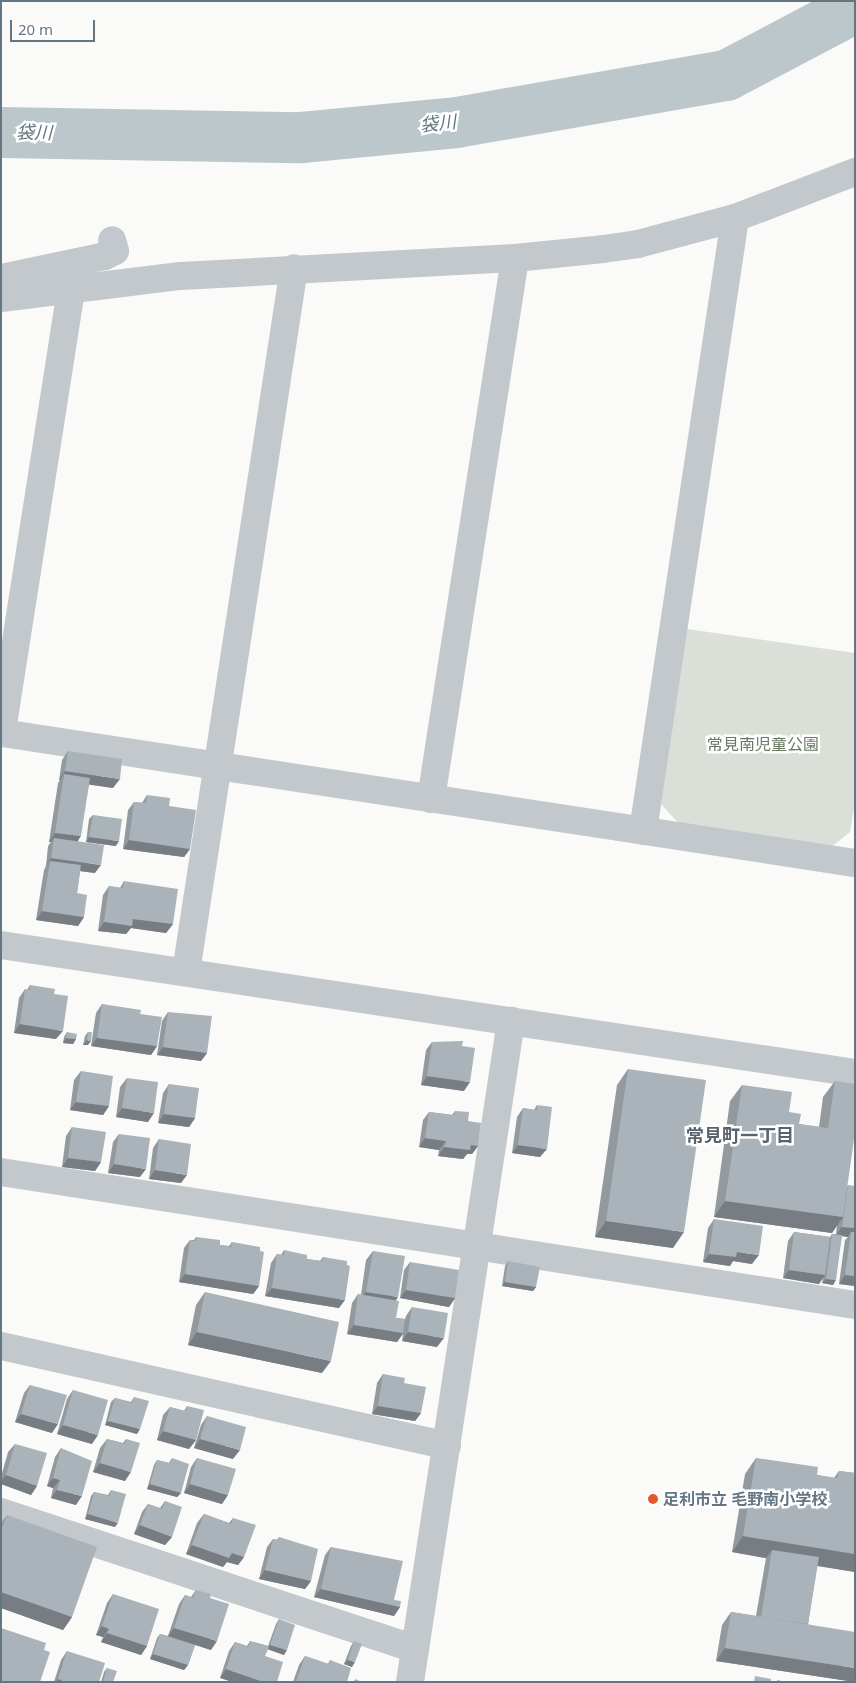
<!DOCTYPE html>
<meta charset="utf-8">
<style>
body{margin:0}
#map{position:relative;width:856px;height:1683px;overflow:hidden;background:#fafaf8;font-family:"Noto Sans","Noto Sans JP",sans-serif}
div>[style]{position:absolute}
.green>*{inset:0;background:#dadfd7}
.river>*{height:51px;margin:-25.5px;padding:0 25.5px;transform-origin:25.5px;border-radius:25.5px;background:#bbc7cb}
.minor>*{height:28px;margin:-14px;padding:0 14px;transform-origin:14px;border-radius:14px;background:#c3c8cc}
.wall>*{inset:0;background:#929a9f}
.shaded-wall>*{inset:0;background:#777d82}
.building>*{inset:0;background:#aab3b9}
.dots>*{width:14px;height:14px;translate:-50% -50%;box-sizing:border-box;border:2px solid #fff;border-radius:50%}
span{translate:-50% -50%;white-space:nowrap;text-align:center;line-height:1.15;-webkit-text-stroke:5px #fff;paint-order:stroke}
.park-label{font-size:16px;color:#687a64}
.poi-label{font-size:16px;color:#657683;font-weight:700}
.left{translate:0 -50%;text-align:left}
.water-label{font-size:18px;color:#60757c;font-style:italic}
.neighbourhood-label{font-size:18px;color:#57646e;font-weight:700}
.frame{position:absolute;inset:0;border:2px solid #657683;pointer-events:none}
.scale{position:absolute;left:10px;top:20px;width:85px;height:22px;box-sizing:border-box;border:2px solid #657683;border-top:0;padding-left:6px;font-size:15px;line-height:18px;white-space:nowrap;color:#657683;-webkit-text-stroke:4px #fff;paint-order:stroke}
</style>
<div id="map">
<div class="green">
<div style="clip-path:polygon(687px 629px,855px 653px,855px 801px,850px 832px,830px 848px,681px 826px,661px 804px)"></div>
</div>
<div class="river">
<div style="left:1px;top:132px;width:300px;rotate:1deg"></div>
<div style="left:301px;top:137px;width:156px;rotate:-5.5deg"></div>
<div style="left:456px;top:122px;width:274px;rotate:-9.9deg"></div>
<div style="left:726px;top:75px;width:146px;rotate:-27.8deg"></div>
</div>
<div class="minor">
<div style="left:1px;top:278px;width:106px;rotate:-11.9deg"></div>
<div style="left:105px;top:256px;width:11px;rotate:-27deg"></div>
<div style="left:115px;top:251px;width:11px;rotate:-105deg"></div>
<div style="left:71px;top:290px;width:448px;rotate:98.9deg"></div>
<div style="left:2px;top:733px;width:863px;rotate:8.67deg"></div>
<div style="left:1px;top:298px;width:181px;rotate:-7deg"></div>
<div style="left:181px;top:276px;width:334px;rotate:-3.1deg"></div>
<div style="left:515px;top:258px;width:88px;rotate:-5.8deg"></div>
<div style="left:603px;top:249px;width:35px;rotate:-8deg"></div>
<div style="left:638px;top:244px;width:100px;rotate:-15deg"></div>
<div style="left:735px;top:218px;width:129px;rotate:-21deg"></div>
<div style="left:431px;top:799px;width:547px;rotate:-81.17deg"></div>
<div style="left:643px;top:831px;width:620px;rotate:-81.46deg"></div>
<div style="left:1px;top:945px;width:864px;rotate:8.52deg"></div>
<div style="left:186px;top:972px;width:712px;rotate:-81.28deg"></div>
<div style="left:1px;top:1172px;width:864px;rotate:8.85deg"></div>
<div style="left:1px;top:1346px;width:457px;rotate:12.6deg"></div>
<div style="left:1px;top:1512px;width:436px;rotate:18.3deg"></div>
<div style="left:410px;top:1682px;width:669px;rotate:-81.31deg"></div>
</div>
<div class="wall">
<div style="clip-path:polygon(68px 751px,113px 788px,89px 784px,78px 841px,95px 873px,80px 871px,77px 893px,84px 917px,78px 926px,36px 920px,44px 870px,46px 866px,48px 846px,51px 842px,49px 842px,58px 783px,60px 780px,59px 780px,62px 760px)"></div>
<div style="clip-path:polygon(147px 795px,169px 806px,190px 849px,184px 857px,123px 849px,128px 810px,134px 802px,142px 803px)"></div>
<div style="clip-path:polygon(93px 815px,116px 846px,86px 842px,89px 819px)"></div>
<div style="clip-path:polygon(124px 881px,173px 924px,166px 933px,131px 928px,126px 934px,98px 931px,103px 895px,109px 886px,120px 888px)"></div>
<div style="clip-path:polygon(30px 985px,54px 994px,56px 1039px,14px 1033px,19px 998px,25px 989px,27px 990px)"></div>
<div style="clip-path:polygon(102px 1004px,140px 1014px,157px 1046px,151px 1055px,91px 1046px,96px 1013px)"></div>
<div style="clip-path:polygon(168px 1012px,207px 1053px,201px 1061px,157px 1055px,162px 1021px)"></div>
<div style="clip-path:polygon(67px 1032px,76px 1039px,73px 1044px,63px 1043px,64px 1037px)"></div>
<div style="clip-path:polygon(88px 1032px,88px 1045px,83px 1045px,85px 1036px)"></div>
<div style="clip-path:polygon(432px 1042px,462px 1046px,464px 1091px,421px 1085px,426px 1050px)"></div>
<div style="clip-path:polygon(628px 1069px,673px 1248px,595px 1237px,617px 1085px)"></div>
<div style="clip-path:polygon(81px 1071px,109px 1106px,103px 1115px,70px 1110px,74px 1080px)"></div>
<div style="clip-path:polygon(127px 1078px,148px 1122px,116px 1117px,120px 1087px)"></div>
<div style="clip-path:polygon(835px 1081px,847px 1186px,855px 1186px,855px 1286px,839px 1284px,845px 1240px,848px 1237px,842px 1236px,833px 1285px,822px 1283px,823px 1277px,819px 1284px,783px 1278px,788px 1241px,794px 1232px,830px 1237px,832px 1234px,836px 1234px,837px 1225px,832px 1233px,714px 1217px,730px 1101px,742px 1085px,789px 1112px,799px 1124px,819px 1127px,823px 1097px)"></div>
<div style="clip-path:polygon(169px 1084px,195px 1118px,189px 1127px,158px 1123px,163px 1093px)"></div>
<div style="clip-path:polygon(537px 1105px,540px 1157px,512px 1153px,517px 1117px,523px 1108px,534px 1110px)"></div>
<div style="clip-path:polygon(455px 1111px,468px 1121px,478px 1146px,472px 1154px,467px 1154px,463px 1159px,438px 1156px,439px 1150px,419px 1147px,423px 1120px,429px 1112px,452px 1115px)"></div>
<div style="clip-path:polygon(72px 1127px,101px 1162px,95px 1171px,62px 1167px,66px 1136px)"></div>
<div style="clip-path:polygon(119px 1134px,140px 1177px,108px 1173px,113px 1142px)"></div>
<div style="clip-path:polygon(159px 1139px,181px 1183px,149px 1179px,153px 1148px)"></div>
<div style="clip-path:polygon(714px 1219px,752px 1264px,733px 1261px,730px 1266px,703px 1262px,708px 1228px)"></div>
<div style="clip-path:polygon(196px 1237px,220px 1245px,229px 1246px,232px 1242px,259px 1286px,253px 1294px,179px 1282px,184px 1248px,190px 1240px,194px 1240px)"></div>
<div style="clip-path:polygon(284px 1250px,307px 1259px,320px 1261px,323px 1257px,347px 1265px,339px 1308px,265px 1296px,271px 1263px,277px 1254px,281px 1255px)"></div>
<div style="clip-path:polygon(373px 1251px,396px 1301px,396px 1318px,405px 1319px,406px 1316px,412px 1307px,437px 1347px,402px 1341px,403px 1334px,397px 1342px,347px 1334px,352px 1303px,358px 1294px,361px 1295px,366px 1260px)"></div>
<div style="clip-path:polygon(508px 1261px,536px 1287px,533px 1291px,502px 1286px,505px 1266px)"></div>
<div style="clip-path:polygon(410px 1262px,455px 1298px,449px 1307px,400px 1298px,404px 1270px)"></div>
<div style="clip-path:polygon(205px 1292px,322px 1373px,188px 1345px,196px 1305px)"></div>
<div style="clip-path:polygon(383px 1374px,404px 1383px,421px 1413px,415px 1421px,372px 1414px,377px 1383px)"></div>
<div style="clip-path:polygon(30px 1385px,52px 1433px,15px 1422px,24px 1393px)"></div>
<div style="clip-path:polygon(73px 1390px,92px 1444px,57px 1434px,67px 1399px)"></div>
<div style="clip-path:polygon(134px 1397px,137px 1434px,105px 1425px,111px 1402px,115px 1398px,131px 1402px)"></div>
<div style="clip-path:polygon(187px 1406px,196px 1440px,189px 1449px,157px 1440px,163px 1415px,170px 1407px,184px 1411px)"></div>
<div style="clip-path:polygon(207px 1416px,233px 1459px,194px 1448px,201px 1425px)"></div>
<div style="clip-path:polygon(107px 1439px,123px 1443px,126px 1439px,125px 1481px,93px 1472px,100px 1448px)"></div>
<div style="clip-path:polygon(15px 1444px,37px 1486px,31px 1495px,1px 1484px,1px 1477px,8px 1452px)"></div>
<div style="clip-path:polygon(61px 1448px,76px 1505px,51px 1498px,53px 1488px,47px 1486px,55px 1457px)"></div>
<div style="clip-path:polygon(172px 1458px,181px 1493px,177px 1497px,147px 1489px,154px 1465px,157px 1460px,169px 1463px)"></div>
<div style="clip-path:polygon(197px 1458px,222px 1504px,184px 1493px,191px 1467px)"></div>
<div style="clip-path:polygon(756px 1458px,817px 1475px,834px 1478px,839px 1471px,855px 1473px,855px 1572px,817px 1566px,808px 1624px,855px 1682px,716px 1661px,722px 1625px,731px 1612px,756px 1616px,766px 1558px,732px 1552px,745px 1474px)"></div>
<div style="clip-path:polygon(111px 1490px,115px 1527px,85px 1519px,91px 1496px,94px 1492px,108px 1495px)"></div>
<div style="clip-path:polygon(165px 1501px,172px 1537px,165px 1545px,134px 1534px,142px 1512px,148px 1504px,160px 1508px)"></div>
<div style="clip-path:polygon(204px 1514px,229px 1523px,233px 1518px,244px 1557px,238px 1565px,227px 1562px,223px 1567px,186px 1554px,197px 1523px)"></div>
<div style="clip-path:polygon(7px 1515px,72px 1617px,63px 1630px,1px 1608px,1px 1523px)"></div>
<div style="clip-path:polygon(279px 1537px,311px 1581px,305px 1589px,259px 1579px,267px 1547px,273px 1539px,277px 1540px)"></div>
<div style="clip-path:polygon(331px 1547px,394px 1600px,400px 1607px,394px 1616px,314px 1597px,325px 1555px)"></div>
<div style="clip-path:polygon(196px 1590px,210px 1598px,211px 1650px,195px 1645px,188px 1665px,184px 1670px,150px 1659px,157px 1638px,160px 1634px,168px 1636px,179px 1604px,185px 1595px,191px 1597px)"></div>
<div style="clip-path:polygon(113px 1594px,147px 1646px,141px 1655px,101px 1642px,103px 1637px,96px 1635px,107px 1603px)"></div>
<div style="clip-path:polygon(279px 1619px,284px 1655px,268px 1649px,220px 1678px,229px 1651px,235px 1642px,247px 1646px,250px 1641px,268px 1646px,276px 1624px)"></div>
<div style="clip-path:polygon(354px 1641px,352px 1667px,344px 1664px,351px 1646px)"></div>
<div style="clip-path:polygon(67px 1651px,99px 1682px,54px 1682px,61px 1660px)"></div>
<div style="clip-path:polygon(305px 1656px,328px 1664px,330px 1660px,347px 1682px,293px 1682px,299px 1665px)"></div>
<div style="clip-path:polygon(107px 1668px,113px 1682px,101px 1682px,104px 1672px)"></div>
</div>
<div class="shaded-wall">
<div style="clip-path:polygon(65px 771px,120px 779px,113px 788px,63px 781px,64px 774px,60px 780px,59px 780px)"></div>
<div style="clip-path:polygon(55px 833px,81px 836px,75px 845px,54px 838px,51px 842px,49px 842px)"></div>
<div style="clip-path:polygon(89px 837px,119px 841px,116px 846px,86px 842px)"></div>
<div style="clip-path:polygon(129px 840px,190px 849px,184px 857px,123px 849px)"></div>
<div style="clip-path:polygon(51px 858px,101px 865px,95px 873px,49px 867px,50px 861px,45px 866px)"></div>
<div style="clip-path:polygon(42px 911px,84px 917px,78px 926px,36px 920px)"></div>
<div style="clip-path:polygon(133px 919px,173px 924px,166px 933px,131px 928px,126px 934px,98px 931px,104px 922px)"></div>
<div style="clip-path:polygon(20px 1024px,63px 1031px,56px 1039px,14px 1033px)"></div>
<div style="clip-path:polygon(66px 1038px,76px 1039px,73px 1044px,63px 1043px)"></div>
<div style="clip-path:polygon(97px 1038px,157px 1046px,151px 1055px,91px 1046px)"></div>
<div style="clip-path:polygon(87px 1040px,91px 1041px,88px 1045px,83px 1045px)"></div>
<div style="clip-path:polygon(163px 1047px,207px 1053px,201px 1061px,157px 1055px)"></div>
<div style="clip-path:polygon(427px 1076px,470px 1082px,464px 1091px,421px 1085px)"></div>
<div style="clip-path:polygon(76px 1102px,109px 1106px,103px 1115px,70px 1110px)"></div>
<div style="clip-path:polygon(122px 1108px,154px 1113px,148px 1122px,116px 1117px)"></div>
<div style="clip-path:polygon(164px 1114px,195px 1118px,189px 1127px,158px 1123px)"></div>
<div style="clip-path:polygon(425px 1138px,446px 1141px,439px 1150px,419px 1147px)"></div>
<div style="clip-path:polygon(471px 1145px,478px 1146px,472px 1154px,467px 1154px,463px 1159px,438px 1156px,444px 1147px)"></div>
<div style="clip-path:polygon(518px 1145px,547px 1149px,540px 1157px,512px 1153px)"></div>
<div style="clip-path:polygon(68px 1158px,101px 1162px,95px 1171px,62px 1167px)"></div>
<div style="clip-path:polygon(114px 1164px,146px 1169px,140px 1177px,108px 1173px)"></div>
<div style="clip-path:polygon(155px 1170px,187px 1175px,181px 1183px,149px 1179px)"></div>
<div style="clip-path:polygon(725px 1201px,843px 1217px,832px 1233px,714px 1217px)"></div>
<div style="clip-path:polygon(606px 1221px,684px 1232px,673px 1248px,595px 1237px)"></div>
<div style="clip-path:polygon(842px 1227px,855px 1228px,855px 1238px,851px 1232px,848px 1237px,836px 1235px)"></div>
<div style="clip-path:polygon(737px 1252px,759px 1255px,752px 1264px,733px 1261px,730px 1266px,703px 1262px,709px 1254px)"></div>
<div style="clip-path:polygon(789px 1270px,825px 1275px,819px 1284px,783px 1278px)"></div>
<div style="clip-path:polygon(185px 1274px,259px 1286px,253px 1294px,179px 1282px)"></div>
<div style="clip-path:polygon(845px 1275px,855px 1276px,855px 1286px,839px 1284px)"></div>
<div style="clip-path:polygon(826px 1279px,836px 1280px,833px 1285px,822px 1283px)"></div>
<div style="clip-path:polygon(505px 1282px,536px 1287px,533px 1291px,502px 1286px)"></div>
<div style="clip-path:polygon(272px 1288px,345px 1300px,339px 1308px,265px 1296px)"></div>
<div style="clip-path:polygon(406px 1290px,455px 1298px,449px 1307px,400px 1298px)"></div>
<div style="clip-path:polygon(366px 1292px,398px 1297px,392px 1306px,360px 1300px)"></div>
<div style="clip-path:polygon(354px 1325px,403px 1333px,397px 1342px,347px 1334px)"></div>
<div style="clip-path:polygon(197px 1332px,331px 1361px,322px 1373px,188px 1345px)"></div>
<div style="clip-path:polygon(408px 1332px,444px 1338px,437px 1347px,402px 1341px)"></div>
<div style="clip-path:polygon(378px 1406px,421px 1413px,415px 1421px,372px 1414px)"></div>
<div style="clip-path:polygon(21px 1414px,58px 1424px,52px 1433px,15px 1422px)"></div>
<div style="clip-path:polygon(108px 1421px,140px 1429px,137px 1434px,105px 1425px)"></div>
<div style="clip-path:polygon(63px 1425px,98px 1435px,92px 1444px,57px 1434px)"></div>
<div style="clip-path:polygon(163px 1431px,196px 1440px,189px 1449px,157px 1440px)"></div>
<div style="clip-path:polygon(200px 1439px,240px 1450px,233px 1459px,194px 1448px)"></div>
<div style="clip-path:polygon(100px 1463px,131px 1472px,125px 1481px,93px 1472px)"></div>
<div style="clip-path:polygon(6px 1475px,37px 1486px,31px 1495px,1px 1484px,1px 1481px)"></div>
<div style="clip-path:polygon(53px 1478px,60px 1480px,53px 1488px,47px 1486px)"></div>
<div style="clip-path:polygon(150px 1484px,181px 1493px,177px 1497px,147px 1489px)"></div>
<div style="clip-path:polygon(190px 1484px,228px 1495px,222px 1504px,184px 1493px)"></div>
<div style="clip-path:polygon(57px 1490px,82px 1496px,76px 1505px,51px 1498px)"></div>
<div style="clip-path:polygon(88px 1514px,118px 1523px,115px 1527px,85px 1519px)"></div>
<div style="clip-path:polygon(140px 1525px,172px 1537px,165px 1545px,134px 1534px)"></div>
<div style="clip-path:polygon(743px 1536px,855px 1554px,855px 1572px,771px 1558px,772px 1550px,766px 1558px,732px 1552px)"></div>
<div style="clip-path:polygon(192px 1545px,232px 1553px,244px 1557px,238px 1565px,227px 1562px,223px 1567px,186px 1554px)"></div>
<div style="clip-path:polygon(265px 1570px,311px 1581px,305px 1589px,259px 1579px)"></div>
<div style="clip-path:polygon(321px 1589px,400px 1607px,394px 1616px,314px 1597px)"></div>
<div style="clip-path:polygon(1px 1592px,72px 1617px,63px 1630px,1px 1608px)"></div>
<div style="clip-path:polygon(102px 1626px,109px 1629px,103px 1637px,96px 1635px)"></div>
<div style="clip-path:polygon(174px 1628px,217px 1641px,211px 1650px,168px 1636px)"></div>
<div style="clip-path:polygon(107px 1633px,147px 1646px,141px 1655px,101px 1642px)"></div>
<div style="clip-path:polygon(270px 1645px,287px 1650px,284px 1655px,267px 1649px)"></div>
<div style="clip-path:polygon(725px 1648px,855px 1668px,855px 1682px,716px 1661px)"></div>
<div style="clip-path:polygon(153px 1654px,188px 1665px,184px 1670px,150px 1659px)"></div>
<div style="clip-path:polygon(348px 1660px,355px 1662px,352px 1667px,344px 1664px)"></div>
<div style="clip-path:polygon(226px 1669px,263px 1681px,232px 1682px,220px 1678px)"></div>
<div style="clip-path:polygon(58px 1679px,63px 1681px,63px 1682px,56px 1682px)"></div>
</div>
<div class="building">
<div style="clip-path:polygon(68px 751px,122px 759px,120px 779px,65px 771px)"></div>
<div style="clip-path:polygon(64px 774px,90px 778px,81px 836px,55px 833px)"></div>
<div style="clip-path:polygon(147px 795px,170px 798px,169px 806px,196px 810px,190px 849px,129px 840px,134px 802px,146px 803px)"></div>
<div style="clip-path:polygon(93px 815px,122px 819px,119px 841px,89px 837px)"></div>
<div style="clip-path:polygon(54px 838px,104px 845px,101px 865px,51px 858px)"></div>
<div style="clip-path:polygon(50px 861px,81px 865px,77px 893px,87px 895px,84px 917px,42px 911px)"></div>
<div style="clip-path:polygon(124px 881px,178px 889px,173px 924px,133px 919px,132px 926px,104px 922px,109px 886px,123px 888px)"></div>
<div style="clip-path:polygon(30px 985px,55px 989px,54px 994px,68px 996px,63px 1031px,20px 1024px,25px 989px,30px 990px)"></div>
<div style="clip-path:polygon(102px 1004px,141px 1010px,140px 1014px,162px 1017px,157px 1046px,97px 1038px)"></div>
<div style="clip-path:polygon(168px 1012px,212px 1016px,207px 1053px,163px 1047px)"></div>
<div style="clip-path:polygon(67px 1032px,77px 1034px,76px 1039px,66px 1038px)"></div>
<div style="clip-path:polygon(88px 1032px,92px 1032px,91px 1041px,87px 1040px)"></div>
<div style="clip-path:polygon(463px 1041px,462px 1046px,475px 1048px,470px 1082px,427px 1076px,432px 1042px)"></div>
<div style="clip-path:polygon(628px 1069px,706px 1080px,684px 1232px,606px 1221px)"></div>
<div style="clip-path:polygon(81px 1071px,113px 1076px,109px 1106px,76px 1102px)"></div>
<div style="clip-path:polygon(127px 1078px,158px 1082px,154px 1113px,122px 1108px)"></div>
<div style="clip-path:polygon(835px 1081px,855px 1084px,855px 1132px,843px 1217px,725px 1201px,742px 1085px,792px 1092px,789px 1112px,801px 1114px,799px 1124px,828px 1128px)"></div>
<div style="clip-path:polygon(169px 1084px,199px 1088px,195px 1118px,164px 1114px)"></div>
<div style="clip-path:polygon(537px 1105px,552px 1107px,547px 1149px,518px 1145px,523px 1108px,537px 1110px)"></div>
<div style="clip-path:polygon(455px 1111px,469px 1112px,468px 1121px,481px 1123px,478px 1146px,471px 1145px,470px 1150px,444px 1147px,446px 1141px,425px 1138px,429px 1112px,454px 1115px)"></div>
<div style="clip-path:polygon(72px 1127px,106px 1132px,101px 1162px,68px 1158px)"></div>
<div style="clip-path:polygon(119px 1134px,150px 1138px,146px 1169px,114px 1164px)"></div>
<div style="clip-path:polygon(159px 1139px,191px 1144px,187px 1175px,155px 1170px)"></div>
<div style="clip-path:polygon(848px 1185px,855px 1186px,855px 1228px,842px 1227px)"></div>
<div style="clip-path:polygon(714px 1219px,763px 1226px,759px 1255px,737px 1252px,736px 1257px,709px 1254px)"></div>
<div style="clip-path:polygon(794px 1232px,830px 1237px,825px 1275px,789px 1270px)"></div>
<div style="clip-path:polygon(851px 1232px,855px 1232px,855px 1276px,845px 1275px)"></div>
<div style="clip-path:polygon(832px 1234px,842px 1235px,836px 1280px,826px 1279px)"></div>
<div style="clip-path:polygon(196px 1237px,220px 1240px,220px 1245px,231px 1247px,232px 1242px,260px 1247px,260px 1251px,264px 1252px,259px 1286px,185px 1274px,190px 1240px,196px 1241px)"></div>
<div style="clip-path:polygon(284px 1250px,307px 1255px,307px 1259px,322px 1261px,323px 1257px,347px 1261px,347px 1265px,350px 1266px,345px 1300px,272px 1288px,277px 1254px,284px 1255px)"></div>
<div style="clip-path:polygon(373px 1251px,405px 1256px,398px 1297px,366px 1292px)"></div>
<div style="clip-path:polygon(508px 1261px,540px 1267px,536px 1287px,505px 1282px)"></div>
<div style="clip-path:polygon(410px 1262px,459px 1270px,455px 1298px,406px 1290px)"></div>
<div style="clip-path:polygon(205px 1292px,339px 1322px,331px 1361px,197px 1332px)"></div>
<div style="clip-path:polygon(358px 1294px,399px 1301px,396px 1318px,405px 1319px,403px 1333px,354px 1325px)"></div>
<div style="clip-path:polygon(412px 1307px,448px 1313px,444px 1338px,408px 1332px)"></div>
<div style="clip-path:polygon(383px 1374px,405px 1378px,404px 1383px,426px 1387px,421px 1413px,378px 1406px)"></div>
<div style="clip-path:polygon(30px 1385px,67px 1395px,58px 1424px,21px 1414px)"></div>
<div style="clip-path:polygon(73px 1390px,108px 1400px,98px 1435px,63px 1425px)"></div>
<div style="clip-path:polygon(134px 1397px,149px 1401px,140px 1429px,108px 1421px,115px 1398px,132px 1403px)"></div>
<div style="clip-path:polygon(187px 1406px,204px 1410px,196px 1440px,163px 1431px,170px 1407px,186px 1411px)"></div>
<div style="clip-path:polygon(207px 1416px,246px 1427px,240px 1450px,200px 1439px)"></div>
<div style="clip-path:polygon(107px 1439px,125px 1444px,126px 1439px,140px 1443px,131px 1472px,100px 1463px)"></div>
<div style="clip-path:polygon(15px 1444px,47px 1453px,37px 1486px,6px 1475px)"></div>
<div style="clip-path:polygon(61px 1448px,92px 1461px,82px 1496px,57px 1490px,60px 1480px,53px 1478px)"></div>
<div style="clip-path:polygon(172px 1458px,189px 1464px,181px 1493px,150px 1484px,157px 1460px,170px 1463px)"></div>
<div style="clip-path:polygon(197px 1458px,236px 1469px,228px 1495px,190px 1484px)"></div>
<div style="clip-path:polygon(756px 1458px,818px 1467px,817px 1475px,837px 1478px,839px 1471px,855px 1473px,855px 1554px,743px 1536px)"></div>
<div style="clip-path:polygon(111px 1490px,126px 1494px,118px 1523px,88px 1514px,94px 1492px,109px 1496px)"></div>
<div style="clip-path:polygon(165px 1501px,182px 1507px,172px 1537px,140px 1525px,148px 1504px,162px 1509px)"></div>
<div style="clip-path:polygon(204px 1514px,231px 1524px,233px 1518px,256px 1525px,244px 1557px,232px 1553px,229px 1558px,192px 1545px)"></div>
<div style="clip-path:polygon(7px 1515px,97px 1547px,72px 1617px,1px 1592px,1px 1530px)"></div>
<div style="clip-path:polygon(279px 1537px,318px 1549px,311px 1581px,265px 1570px,273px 1539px,279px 1540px)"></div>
<div style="clip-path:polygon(331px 1547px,403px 1561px,394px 1600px,401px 1601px,400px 1607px,321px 1589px)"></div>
<div style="clip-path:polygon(772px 1550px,819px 1557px,808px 1624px,761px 1617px)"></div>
<div style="clip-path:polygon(196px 1590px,211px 1594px,210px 1598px,229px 1604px,217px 1641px,174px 1628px,185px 1595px,193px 1598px)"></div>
<div style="clip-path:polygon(113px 1594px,159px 1609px,147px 1646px,107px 1633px,109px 1629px,102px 1626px)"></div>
<div style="clip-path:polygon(731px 1612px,855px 1632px,855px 1668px,725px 1648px)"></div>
<div style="clip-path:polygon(279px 1619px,295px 1625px,287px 1650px,270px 1645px)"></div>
<div style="clip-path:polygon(1px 1628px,46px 1643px,44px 1650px,50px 1652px,40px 1682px,1px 1682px)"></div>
<div style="clip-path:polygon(160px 1634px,195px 1645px,188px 1665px,153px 1654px)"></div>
<div style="clip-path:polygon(250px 1641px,269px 1647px,265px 1656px,283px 1662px,277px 1682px,263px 1682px,226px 1669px,235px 1642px,248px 1647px)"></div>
<div style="clip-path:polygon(354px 1641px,362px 1644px,355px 1662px,348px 1660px)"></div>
<div style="clip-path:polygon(67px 1651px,105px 1663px,99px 1682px,63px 1682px,63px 1681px,58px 1679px)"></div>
<div style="clip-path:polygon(305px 1656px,329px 1664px,330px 1660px,351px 1668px,347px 1682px,296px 1682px)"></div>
<div style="clip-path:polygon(107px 1668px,117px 1671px,113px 1682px,103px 1682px)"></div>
<div style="clip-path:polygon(755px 1676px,771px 1679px,771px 1682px,754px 1682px)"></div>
<div style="clip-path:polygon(355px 1679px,362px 1682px,354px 1682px)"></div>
<div style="clip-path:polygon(777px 1680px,787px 1682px,777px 1682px)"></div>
</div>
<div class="dots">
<div style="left:653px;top:1499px;background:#e4572e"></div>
</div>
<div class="park-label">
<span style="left:763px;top:744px">常見南児童公園</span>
</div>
<div class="poi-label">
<span class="left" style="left:663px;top:1499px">足利市立 毛野南小学校</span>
</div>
<div class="water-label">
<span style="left:438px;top:123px;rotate:-6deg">袋川</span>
<span style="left:34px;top:132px;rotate:1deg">袋川</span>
</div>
<div class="neighbourhood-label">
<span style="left:740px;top:1135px">常見町一丁目</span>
</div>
<div class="frame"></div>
<div class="scale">20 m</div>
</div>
